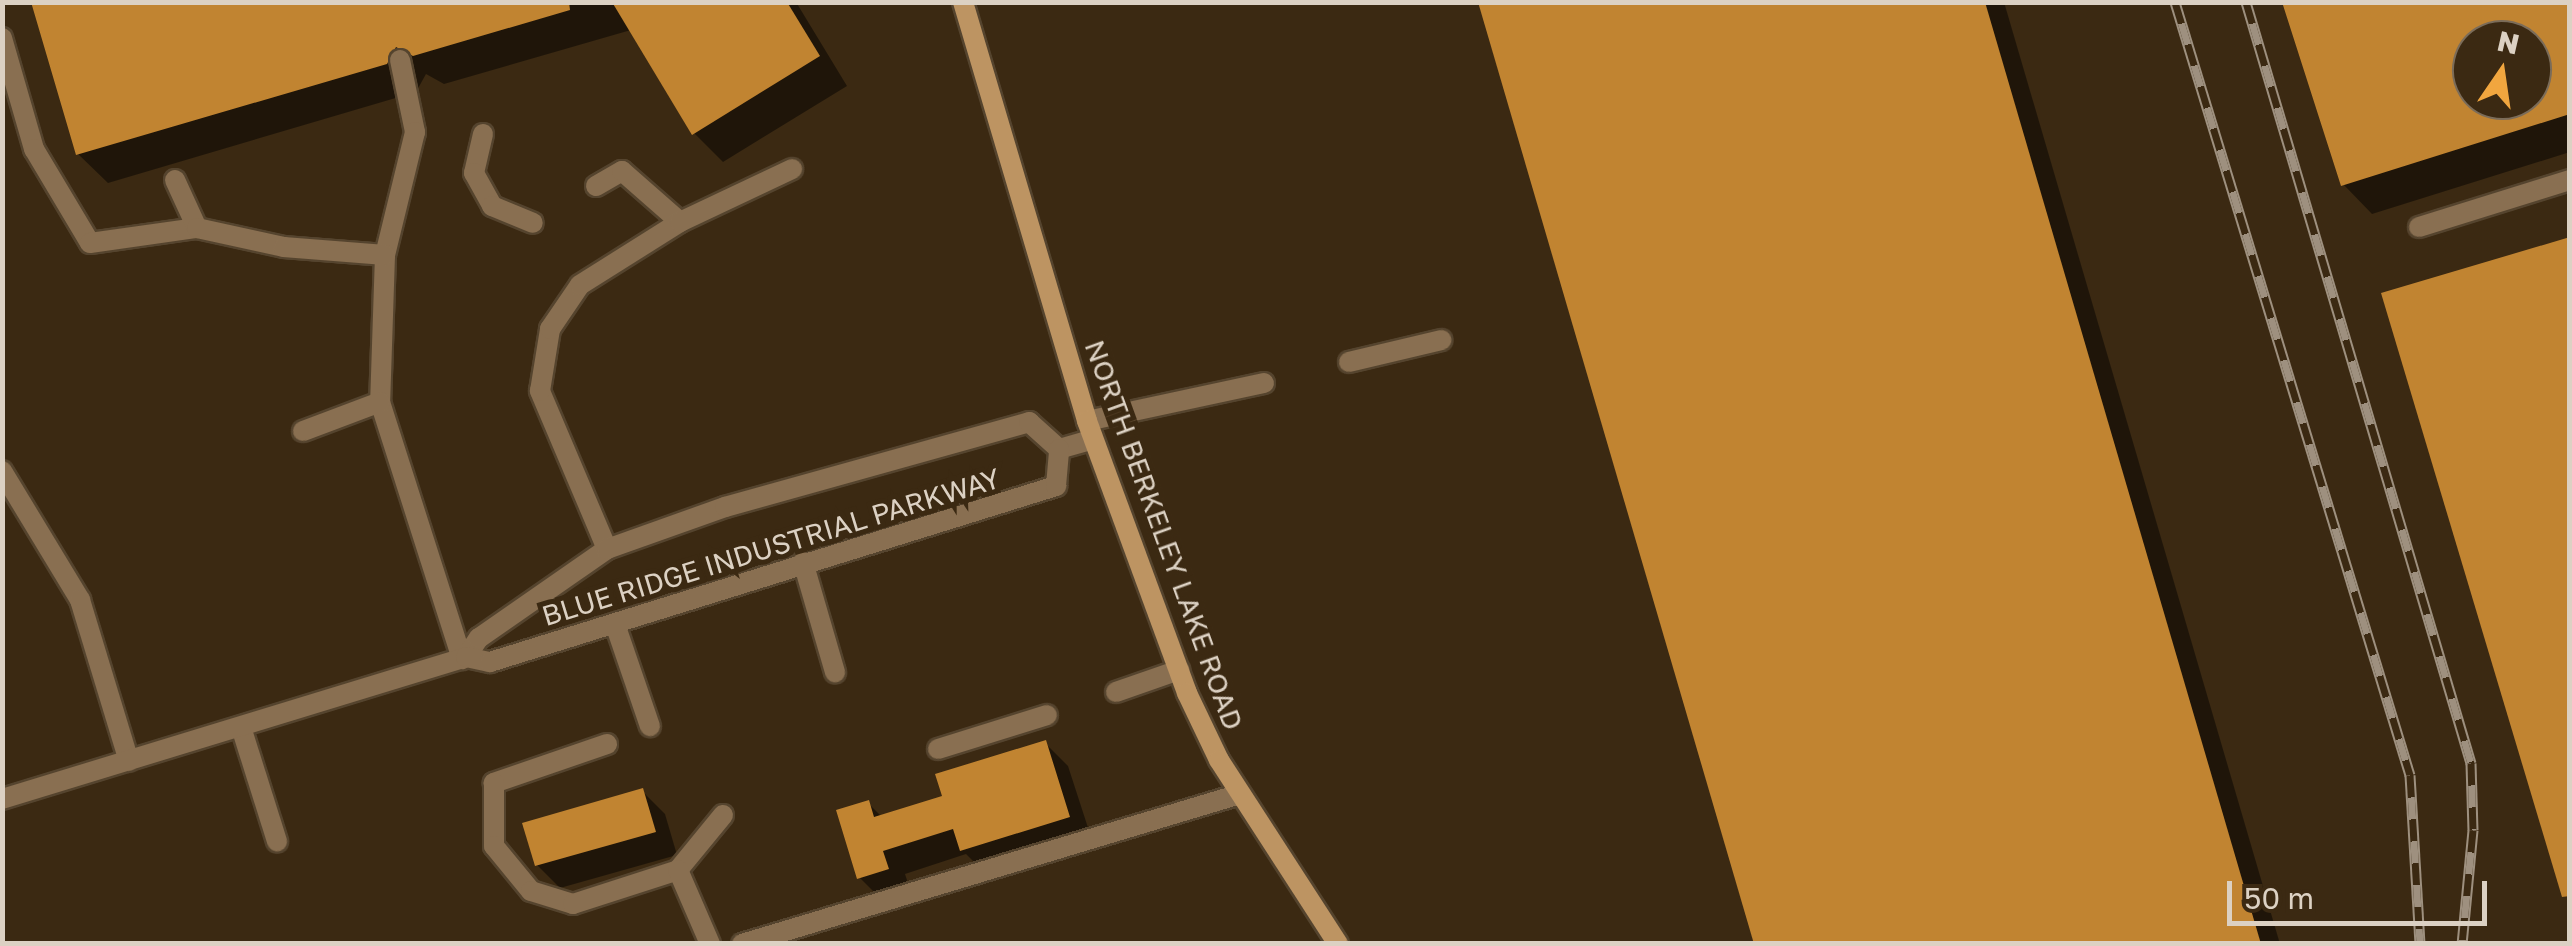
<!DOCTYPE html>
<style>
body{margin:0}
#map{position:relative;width:2572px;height:946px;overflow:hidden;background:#3b2912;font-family:"Golos Text",sans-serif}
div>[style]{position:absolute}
.shadow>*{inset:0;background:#0007}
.building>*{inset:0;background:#c18431}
.roads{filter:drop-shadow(2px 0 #55442e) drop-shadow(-2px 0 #55442e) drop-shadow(0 2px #55442e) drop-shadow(0 -2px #55442e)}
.lane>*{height:20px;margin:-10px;padding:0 10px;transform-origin:10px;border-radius:10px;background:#896f51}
.street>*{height:20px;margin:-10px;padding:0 10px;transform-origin:10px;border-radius:10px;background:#896f51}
.secondary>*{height:20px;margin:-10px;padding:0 10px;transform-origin:10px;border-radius:10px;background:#bd9462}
.rail>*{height:11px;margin-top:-5.5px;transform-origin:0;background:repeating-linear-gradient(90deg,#3b2912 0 22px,#9e907f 0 44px);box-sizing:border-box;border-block:2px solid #9e907f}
span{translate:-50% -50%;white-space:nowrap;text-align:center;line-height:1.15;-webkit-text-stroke:10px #3b2912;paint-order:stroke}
.street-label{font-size:28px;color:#dcd1c3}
.frame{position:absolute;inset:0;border:5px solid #dcd1c3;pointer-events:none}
.north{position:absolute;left:2452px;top:20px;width:100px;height:100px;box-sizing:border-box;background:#3b2912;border:2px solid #7b6c59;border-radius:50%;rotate:13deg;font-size:28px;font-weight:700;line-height:40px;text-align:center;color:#dcd1c3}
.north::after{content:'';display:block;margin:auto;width:35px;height:45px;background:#f1a63f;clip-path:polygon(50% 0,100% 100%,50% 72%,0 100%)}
.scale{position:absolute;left:2227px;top:881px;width:260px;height:45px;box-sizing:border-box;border:5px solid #dcd1c3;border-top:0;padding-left:12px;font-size:30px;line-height:35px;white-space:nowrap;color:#dcd1c3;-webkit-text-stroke:8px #3b2912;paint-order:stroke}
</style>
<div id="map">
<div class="shadow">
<div style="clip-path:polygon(34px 2px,796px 2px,847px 86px,723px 162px,694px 133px,631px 30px,444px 84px,426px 74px,416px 92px,108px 183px,78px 154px)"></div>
<div style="clip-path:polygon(1480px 2px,2004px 2px,2280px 944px,1756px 944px)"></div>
<div style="clip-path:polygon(evenodd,2285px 2px,2570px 2px,2570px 152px,2372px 214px,2343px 184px,2285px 2px,2472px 40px,2532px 40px,2532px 100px,2472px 100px,2472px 40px)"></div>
<div style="clip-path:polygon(1045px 743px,1068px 766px,1092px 840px,985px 873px,966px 854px,905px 874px,911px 892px,883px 901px,860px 878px,868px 803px,882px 817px,945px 797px)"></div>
<div style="clip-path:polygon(642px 791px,665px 814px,677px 855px,560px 888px,537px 865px)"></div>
</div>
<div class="building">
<div style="clip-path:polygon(31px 2px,569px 2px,570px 10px,413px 56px,396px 47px,387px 64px,76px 155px)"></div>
<div style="clip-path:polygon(612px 2px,787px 2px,820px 56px,692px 135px)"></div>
<div style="clip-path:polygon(1478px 2px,1985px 2px,2261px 944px,1754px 944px)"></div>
<div style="clip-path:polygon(evenodd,2282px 2px,2570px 2px,2570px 114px,2341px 186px,2282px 2px,2472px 40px,2532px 40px,2532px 100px,2472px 100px,2472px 40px)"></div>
<div style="clip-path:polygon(2570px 237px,2570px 896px,2562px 897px,2381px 293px)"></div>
<div style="clip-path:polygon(1046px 740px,1070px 817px,960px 851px,953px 829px,883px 851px,889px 869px,857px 879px,836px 810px,869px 800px,874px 817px,942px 796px,935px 774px)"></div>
<div style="clip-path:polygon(643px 788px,656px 832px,535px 866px,522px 823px)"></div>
</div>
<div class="roads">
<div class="lane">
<div style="left:2px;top:38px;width:116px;rotate:73.9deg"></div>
<div style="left:34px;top:149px;width:109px;rotate:59.2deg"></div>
<div style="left:90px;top:243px;width:108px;rotate:-8deg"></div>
<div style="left:400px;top:60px;width:74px;rotate:78.2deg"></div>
<div style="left:415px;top:132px;width:127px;rotate:103.7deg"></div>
<div style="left:385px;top:255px;width:147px;rotate:91.9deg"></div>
<div style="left:380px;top:402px;width:270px;rotate:72.3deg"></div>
<div style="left:483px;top:134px;width:40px;rotate:103deg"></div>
<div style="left:474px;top:173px;width:38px;rotate:61deg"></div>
<div style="left:492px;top:206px;width:44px;rotate:22.5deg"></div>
<div style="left:175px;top:180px;width:53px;rotate:65.4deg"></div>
<div style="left:197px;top:228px;width:89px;rotate:12.3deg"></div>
<div style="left:284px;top:247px;width:101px;rotate:4.5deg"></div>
<div style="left:596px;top:186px;width:30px;rotate:-30deg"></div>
<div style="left:622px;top:171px;width:77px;rotate:41.3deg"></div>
<div style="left:2419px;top:227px;width:158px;rotate:-17.3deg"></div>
<div style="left:1349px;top:362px;width:95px;rotate:-13.4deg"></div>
<div style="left:303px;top:431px;width:82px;rotate:-20.6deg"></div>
<div style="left:2px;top:471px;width:151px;rotate:58.8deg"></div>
<div style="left:80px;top:600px;width:168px;rotate:73.1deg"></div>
<div style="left:607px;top:549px;width:172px;rotate:-113deg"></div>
<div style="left:540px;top:391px;width:63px;rotate:-80.8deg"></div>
<div style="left:550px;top:329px;width:53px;rotate:-55.7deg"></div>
<div style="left:580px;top:285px;width:118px;rotate:-32.2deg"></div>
<div style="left:680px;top:222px;width:124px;rotate:-25.3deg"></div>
<div style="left:803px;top:562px;width:115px;rotate:73.8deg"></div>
<div style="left:615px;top:624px;width:108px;rotate:71.1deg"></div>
<div style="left:1116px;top:692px;width:67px;rotate:-19.2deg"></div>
<div style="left:241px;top:727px;width:120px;rotate:72.5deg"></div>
<div style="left:607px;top:744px;width:120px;rotate:161deg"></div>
<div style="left:494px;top:783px;width:63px;rotate:90deg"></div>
<div style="left:494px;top:846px;width:58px;rotate:50.6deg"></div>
<div style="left:531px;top:891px;width:44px;rotate:17.2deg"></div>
<div style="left:573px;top:904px;width:110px;rotate:-17.9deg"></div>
<div style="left:678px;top:870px;width:71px;rotate:-50.7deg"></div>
<div style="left:938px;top:749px;width:114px;rotate:-17.3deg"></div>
<div style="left:678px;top:870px;width:81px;rotate:66.6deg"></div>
<div style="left:742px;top:944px;width:520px;rotate:-16.76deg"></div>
</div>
<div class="street">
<div style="left:1087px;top:421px;width:181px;rotate:-12.1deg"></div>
<div style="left:1059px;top:449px;width:35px;rotate:-16deg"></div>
<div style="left:466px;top:657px;width:23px;rotate:-56deg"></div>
<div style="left:479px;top:638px;width:156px;rotate:-34.8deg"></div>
<div style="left:607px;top:549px;width:125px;rotate:-19.6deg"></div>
<div style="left:725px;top:507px;width:316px;rotate:-15.6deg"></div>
<div style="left:1029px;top:422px;width:40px;rotate:42deg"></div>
<div style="left:2px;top:799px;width:485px;rotate:-17deg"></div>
<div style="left:466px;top:657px;width:25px;rotate:12deg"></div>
<div style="left:490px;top:662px;width:593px;rotate:-17.27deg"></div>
<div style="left:1056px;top:486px;width:37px;rotate:-85deg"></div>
</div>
<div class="secondary">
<div style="left:963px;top:2px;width:437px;rotate:73.5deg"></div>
<div style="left:1087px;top:421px;width:290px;rotate:69.8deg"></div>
<div style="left:1187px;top:693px;width:74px;rotate:64.5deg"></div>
<div style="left:1219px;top:760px;width:219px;rotate:57.1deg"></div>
</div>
</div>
<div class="rail">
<div style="left:2175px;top:2px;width:808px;rotate:73.09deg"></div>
<div style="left:2410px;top:775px;width:169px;rotate:86.6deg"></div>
<div style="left:2246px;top:2px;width:794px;rotate:73.53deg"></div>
<div style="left:2471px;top:763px;width:67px;rotate:88.3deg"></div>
<div style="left:2473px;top:830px;width:115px;rotate:95.5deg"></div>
</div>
<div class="street-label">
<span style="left:1164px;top:535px;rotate:70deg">NORTH BERKELEY LAKE ROAD</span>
<span style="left:771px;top:547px;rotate:-17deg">BLUE RIDGE INDUSTRIAL PARKWAY</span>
</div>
<div class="frame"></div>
<div class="north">N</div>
<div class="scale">50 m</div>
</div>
